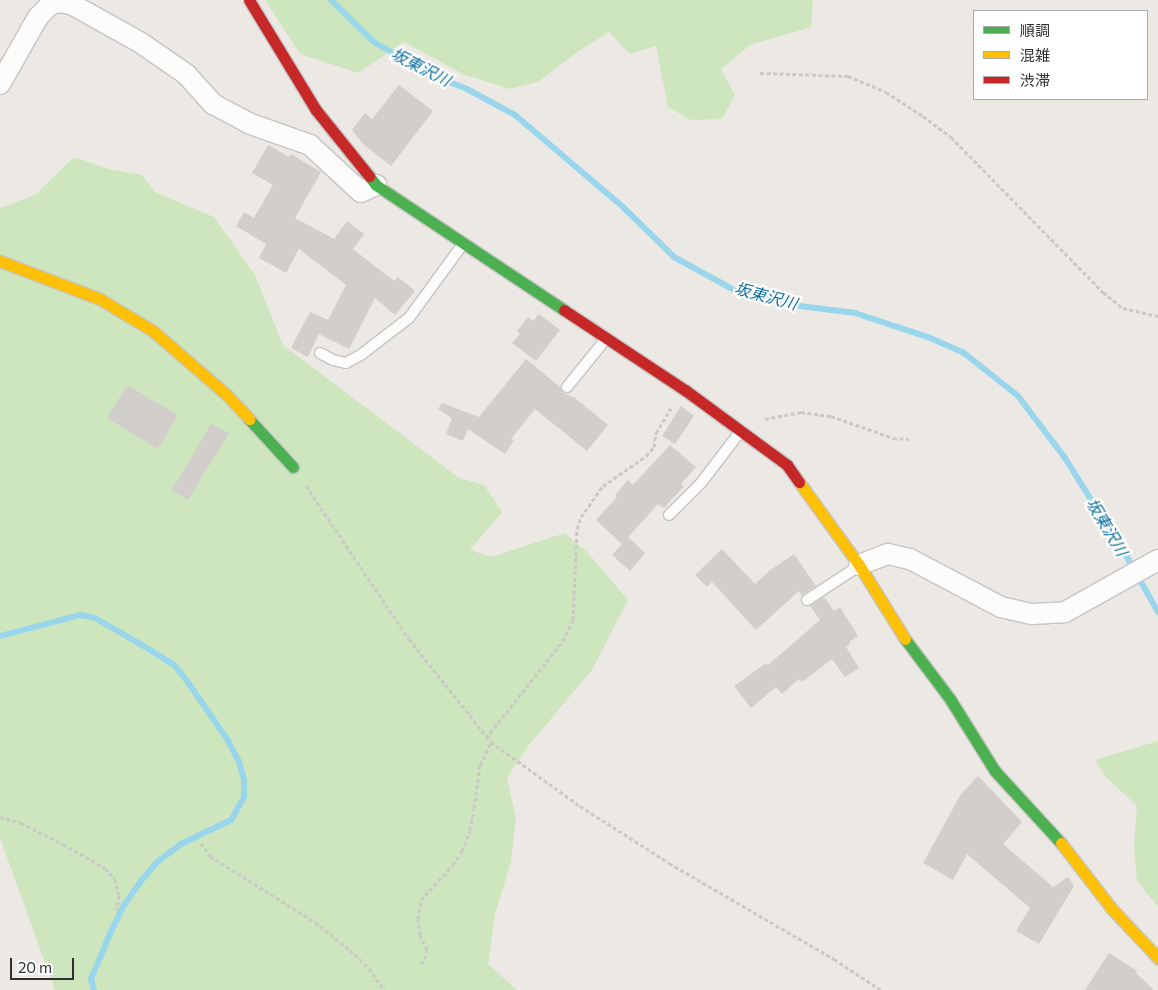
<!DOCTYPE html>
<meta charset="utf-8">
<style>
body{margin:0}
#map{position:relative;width:1158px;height:990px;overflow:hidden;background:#ece8e4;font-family:Commissioner,"Noto Sans JP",sans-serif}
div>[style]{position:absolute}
.green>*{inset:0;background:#cee6be}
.stream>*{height:6px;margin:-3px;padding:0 3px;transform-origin:3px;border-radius:3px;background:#99d6ec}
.building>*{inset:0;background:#d1cecb}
.path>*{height:3px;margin-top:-1.5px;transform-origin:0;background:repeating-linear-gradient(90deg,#c9c9c8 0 4px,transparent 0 6.5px)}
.roads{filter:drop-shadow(1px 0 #c5c4c5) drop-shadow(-1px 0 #c5c4c5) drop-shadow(0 1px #c5c4c5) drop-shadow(0 -1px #c5c4c5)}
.lane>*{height:10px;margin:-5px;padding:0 5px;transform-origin:5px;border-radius:5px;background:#fcfcfb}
.street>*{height:20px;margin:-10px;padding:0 10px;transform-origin:10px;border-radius:10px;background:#fcfcfb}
.fast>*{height:11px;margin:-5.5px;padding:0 5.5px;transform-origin:5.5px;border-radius:5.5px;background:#4caf50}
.slow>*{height:11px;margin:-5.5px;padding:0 5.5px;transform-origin:5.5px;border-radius:5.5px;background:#ffc107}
.jam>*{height:11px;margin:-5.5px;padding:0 5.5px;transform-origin:5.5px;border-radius:5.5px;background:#c62828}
span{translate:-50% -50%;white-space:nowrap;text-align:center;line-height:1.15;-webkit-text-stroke:4.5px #fff;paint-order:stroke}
.water-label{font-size:16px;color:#0d6fa3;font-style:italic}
.legend{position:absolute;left:973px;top:10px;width:175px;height:90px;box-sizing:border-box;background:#fff;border:1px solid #ababab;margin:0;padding:6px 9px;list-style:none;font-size:15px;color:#2e2e2e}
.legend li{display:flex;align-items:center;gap:10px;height:25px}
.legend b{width:25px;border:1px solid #ababab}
.scale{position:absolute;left:10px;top:958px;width:64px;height:22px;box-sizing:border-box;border:2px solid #2e2e2e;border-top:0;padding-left:6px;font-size:15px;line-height:18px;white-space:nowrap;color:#2e2e2e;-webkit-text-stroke:4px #fff;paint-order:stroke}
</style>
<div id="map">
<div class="green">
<div style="clip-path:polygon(265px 0,813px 0,811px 27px,750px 45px,721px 69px,735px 95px,722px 119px,691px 120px,668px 107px,656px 46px,630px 54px,609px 32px,580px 50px,538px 82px,509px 89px,463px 74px,404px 42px,358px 73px,300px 54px)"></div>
<div style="clip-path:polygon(74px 157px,109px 169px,142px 175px,155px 192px,214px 217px,255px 275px,283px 345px,459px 478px,484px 485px,502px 512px,470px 550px,491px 557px,565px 533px,588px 553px,628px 600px,592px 670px,529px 745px,507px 778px,516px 818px,511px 862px,495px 914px,488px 964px,517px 990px,55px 990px,0 838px,0 208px,35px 195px)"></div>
<div style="clip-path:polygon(1158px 741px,1158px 907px,1137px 881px,1134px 847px,1137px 806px,1106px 777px,1095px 760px)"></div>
</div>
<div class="stream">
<div style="left:331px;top:0;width:60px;rotate:44.3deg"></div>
<div style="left:374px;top:42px;width:64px;rotate:30.2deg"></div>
<div style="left:429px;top:74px;width:41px;rotate:21.5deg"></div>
<div style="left:467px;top:89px;width:55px;rotate:28.4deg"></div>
<div style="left:515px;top:115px;width:142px;rotate:40.4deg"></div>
<div style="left:623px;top:207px;width:71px;rotate:44.4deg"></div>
<div style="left:674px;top:257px;width:73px;rotate:28.7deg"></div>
<div style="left:738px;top:292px;width:56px;rotate:13.5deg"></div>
<div style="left:792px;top:305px;width:64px;rotate:7.2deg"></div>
<div style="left:855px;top:313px;width:77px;rotate:18.2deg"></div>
<div style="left:928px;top:337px;width:39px;rotate:24deg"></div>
<div style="left:964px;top:353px;width:69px;rotate:38.5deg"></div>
<div style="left:1018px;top:396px;width:78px;rotate:52.8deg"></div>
<div style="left:1065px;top:458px;width:119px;rotate:58deg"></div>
<div style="left:1128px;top:559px;width:61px;rotate:60.5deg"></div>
<div style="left:0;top:636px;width:83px;rotate:-14.7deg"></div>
<div style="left:80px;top:615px;width:15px;rotate:11deg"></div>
<div style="left:95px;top:618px;width:54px;rotate:29.9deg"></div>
<div style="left:142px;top:645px;width:39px;rotate:32deg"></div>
<div style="left:175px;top:666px;width:19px;rotate:51deg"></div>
<div style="left:187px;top:681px;width:70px;rotate:55.4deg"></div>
<div style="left:227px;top:739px;width:26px;rotate:62deg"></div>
<div style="left:239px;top:762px;width:19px;rotate:74deg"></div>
<div style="left:244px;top:780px;width:17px;rotate:90deg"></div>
<div style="left:244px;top:797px;width:26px;rotate:119deg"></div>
<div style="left:231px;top:820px;width:55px;rotate:154.4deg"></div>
<div style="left:181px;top:844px;width:30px;rotate:143deg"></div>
<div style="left:157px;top:862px;width:25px;rotate:130deg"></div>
<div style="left:141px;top:881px;width:32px;rotate:125deg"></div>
<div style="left:123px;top:907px;width:30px;rotate:116deg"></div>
<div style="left:110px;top:934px;width:49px;rotate:112.9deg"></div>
<div style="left:91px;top:979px;width:11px;rotate:75deg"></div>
</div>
<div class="building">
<div style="clip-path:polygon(399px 85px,433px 111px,391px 166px,363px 144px,352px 130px,365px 113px,372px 119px)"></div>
<div style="clip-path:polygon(268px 145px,289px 157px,291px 154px,321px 172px,295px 218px,334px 239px,347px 221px,364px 234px,353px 249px,394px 281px,398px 277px,415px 291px,395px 315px,375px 298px,349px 349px,319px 334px,308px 357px,291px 348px,310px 312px,328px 320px,346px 285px,299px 249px,286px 273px,259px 258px,266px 244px,236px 226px,244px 212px,254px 218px,273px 185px,252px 173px)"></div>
<div style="clip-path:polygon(539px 314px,560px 330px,536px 361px,512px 343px,520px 334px,517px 331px,528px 317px,533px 321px)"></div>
<div style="clip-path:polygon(526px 359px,560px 387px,563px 393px,575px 398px,608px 425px,587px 451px,535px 409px,511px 439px,514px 440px,505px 454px,468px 429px,463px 441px,446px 434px,452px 418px,438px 409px,442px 403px,479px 417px)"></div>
<div style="clip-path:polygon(127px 385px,178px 415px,158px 449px,107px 418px)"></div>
<div style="clip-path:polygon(681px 406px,694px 416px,675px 444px,662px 436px)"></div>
<div style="clip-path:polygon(211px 424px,229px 433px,188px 500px,172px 490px)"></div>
<div style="clip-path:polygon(670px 445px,696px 467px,681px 484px,684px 486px,664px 508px,658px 504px,622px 544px,596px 520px,617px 497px,615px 495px,628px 480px,633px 485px)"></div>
<div style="clip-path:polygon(628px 537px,645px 553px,630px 571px,612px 555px)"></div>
<div style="clip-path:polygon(722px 549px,755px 584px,769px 571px,794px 554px,816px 586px,802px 595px,799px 591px,756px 630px,712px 582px,707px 587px,695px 575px)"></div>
<div style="clip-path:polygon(824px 597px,834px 611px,840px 607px,858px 636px,849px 642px,850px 644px,846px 647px,859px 668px,845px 677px,832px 659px,802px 682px,799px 679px,782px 694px,776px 687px,751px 708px,734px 686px,766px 663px,768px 665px,820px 620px,810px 606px)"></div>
<div style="clip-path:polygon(978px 776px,1022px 822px,1003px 844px,1053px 887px,1068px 877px,1074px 886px,1039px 944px,1016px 931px,1030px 908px,967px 854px,953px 880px,923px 863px,961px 794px)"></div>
<div style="clip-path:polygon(1109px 953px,1137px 971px,1136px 973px,1154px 990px,1085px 990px)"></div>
</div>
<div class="path">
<div style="left:760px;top:73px;width:88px;rotate:2deg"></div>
<div style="left:848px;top:76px;width:41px;rotate:22.8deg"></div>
<div style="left:886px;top:92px;width:44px;rotate:33deg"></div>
<div style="left:923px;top:116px;width:35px;rotate:37deg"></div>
<div style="left:951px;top:137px;width:217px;rotate:45.6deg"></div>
<div style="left:1103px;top:292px;width:26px;rotate:39deg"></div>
<div style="left:1123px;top:308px;width:36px;rotate:13deg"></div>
<div style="left:765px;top:419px;width:37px;rotate:-11deg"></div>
<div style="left:801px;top:412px;width:30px;rotate:8deg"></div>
<div style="left:831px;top:416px;width:66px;rotate:19.5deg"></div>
<div style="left:893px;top:438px;width:16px;rotate:4deg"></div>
<div style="left:306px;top:486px;width:184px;rotate:56.1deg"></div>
<div style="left:409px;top:639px;width:132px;rotate:51.5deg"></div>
<div style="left:491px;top:742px;width:110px;rotate:35.7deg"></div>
<div style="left:580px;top:806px;width:106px;rotate:32.6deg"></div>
<div style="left:669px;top:863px;width:191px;rotate:30.2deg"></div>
<div style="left:834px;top:959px;width:56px;rotate:33.4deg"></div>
<div style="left:486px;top:738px;width:124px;rotate:-51.6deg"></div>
<div style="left:563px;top:641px;width:23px;rotate:-65deg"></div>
<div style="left:573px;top:620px;width:91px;rotate:-87.5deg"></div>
<div style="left:577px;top:529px;width:13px;rotate:-72deg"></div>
<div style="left:581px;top:517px;width:38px;rotate:-55deg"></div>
<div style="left:603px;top:486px;width:52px;rotate:-34.9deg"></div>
<div style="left:646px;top:456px;width:12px;rotate:-48deg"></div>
<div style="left:654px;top:447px;width:14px;rotate:-82deg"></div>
<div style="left:656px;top:433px;width:29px;rotate:-59deg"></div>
<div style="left:0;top:817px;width:22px;rotate:16deg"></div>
<div style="left:21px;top:823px;width:47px;rotate:26.6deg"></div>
<div style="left:63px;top:844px;width:48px;rotate:29.7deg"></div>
<div style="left:105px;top:868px;width:15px;rotate:48deg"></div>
<div style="left:115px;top:879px;width:16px;rotate:76deg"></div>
<div style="left:119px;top:895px;width:15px;rotate:98deg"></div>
<div style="left:201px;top:843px;width:16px;rotate:55deg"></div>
<div style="left:210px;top:856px;width:124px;rotate:32.2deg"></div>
<div style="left:315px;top:922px;width:45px;rotate:38.7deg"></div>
<div style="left:350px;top:950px;width:26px;rotate:43deg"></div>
<div style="left:369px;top:968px;width:27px;rotate:56deg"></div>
<div style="left:421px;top:964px;width:6px;rotate:-51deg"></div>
<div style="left:425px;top:959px;width:9px;rotate:-77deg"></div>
<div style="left:427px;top:950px;width:17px;rotate:-115deg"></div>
<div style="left:420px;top:935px;width:16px;rotate:-97deg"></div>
<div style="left:418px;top:919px;width:19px;rotate:-81deg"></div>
<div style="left:421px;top:900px;width:47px;rotate:-47.6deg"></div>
<div style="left:453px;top:865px;width:17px;rotate:-57deg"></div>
<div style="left:462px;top:851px;width:22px;rotate:-69deg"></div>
<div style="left:470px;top:830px;width:22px;rotate:-80deg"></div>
<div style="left:474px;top:808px;width:43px;rotate:-82.1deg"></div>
<div style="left:480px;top:765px;width:25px;rotate:-64deg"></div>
</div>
<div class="roads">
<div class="lane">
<div style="left:320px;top:353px;width:15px;rotate:28deg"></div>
<div style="left:333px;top:360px;width:13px;rotate:13deg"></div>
<div style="left:346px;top:363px;width:18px;rotate:-29deg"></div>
<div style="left:362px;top:354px;width:59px;rotate:-37.5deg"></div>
<div style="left:409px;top:318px;width:92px;rotate:-53.9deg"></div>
<div style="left:567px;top:387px;width:60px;rotate:-51deg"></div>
<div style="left:669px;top:515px;width:45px;rotate:-45deg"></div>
<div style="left:701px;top:483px;width:64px;rotate:-52.6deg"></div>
<div style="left:807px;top:600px;width:62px;rotate:-33.2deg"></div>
</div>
<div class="street">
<div style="left:0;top:84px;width:77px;rotate:-60.4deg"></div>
<div style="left:38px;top:17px;width:18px;rotate:-45deg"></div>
<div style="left:51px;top:4px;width:11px;rotate:-10deg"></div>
<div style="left:62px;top:2px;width:11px;rotate:15deg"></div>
<div style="left:73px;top:5px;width:78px;rotate:29.2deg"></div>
<div style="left:141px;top:43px;width:55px;rotate:34.6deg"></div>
<div style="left:186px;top:74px;width:40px;rotate:48deg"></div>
<div style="left:213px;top:104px;width:40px;rotate:28deg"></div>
<div style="left:248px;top:123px;width:66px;rotate:19.5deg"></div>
<div style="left:310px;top:145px;width:69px;rotate:42.7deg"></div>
<div style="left:361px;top:192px;width:17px;rotate:-25deg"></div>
<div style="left:859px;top:565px;width:31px;rotate:-21deg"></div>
<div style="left:888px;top:554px;width:23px;rotate:13deg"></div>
<div style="left:910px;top:559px;width:103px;rotate:27.8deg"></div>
<div style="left:1001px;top:607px;width:32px;rotate:13deg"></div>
<div style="left:1032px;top:614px;width:33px;rotate:-3deg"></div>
<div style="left:1065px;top:612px;width:107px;rotate:-29.2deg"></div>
</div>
<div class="fast">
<div style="left:369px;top:176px;width:11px;rotate:52deg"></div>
<div style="left:376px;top:185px;width:226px;rotate:33.6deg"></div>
<div style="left:249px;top:419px;width:65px;rotate:47.5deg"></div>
<div style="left:905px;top:639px;width:75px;rotate:53.1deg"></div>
<div style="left:950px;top:699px;width:85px;rotate:58deg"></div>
<div style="left:995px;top:771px;width:98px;rotate:47.5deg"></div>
</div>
<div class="slow">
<div style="left:0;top:261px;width:107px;rotate:20.8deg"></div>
<div style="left:100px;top:299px;width:62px;rotate:31.1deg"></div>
<div style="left:153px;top:331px;width:98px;rotate:40.9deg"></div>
<div style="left:227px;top:395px;width:33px;rotate:47deg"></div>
<div style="left:799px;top:482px;width:102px;rotate:54.1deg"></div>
<div style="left:859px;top:565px;width:87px;rotate:58.1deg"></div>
<div style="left:1061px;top:843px;width:82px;rotate:52.4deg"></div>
<div style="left:1111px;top:908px;width:69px;rotate:46.8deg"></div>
</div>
<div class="jam">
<div style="left:249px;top:0;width:129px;rotate:58.7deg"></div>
<div style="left:316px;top:110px;width:85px;rotate:51.2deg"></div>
<div style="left:564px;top:310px;width:145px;rotate:33.5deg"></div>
<div style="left:685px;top:390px;width:127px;rotate:36.3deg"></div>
<div style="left:787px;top:465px;width:21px;rotate:55deg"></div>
</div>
</div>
<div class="water-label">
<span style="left:421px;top:67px;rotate:27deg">坂東沢川</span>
<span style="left:766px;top:296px;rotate:15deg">坂東沢川</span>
<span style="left:1107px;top:527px;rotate:59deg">坂東沢川</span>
</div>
<ul class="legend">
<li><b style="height:6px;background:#4caf50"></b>順調</li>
<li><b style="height:6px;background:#ffc107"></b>混雑</li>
<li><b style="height:6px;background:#c62828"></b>渋滞</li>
</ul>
<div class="scale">20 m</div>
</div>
